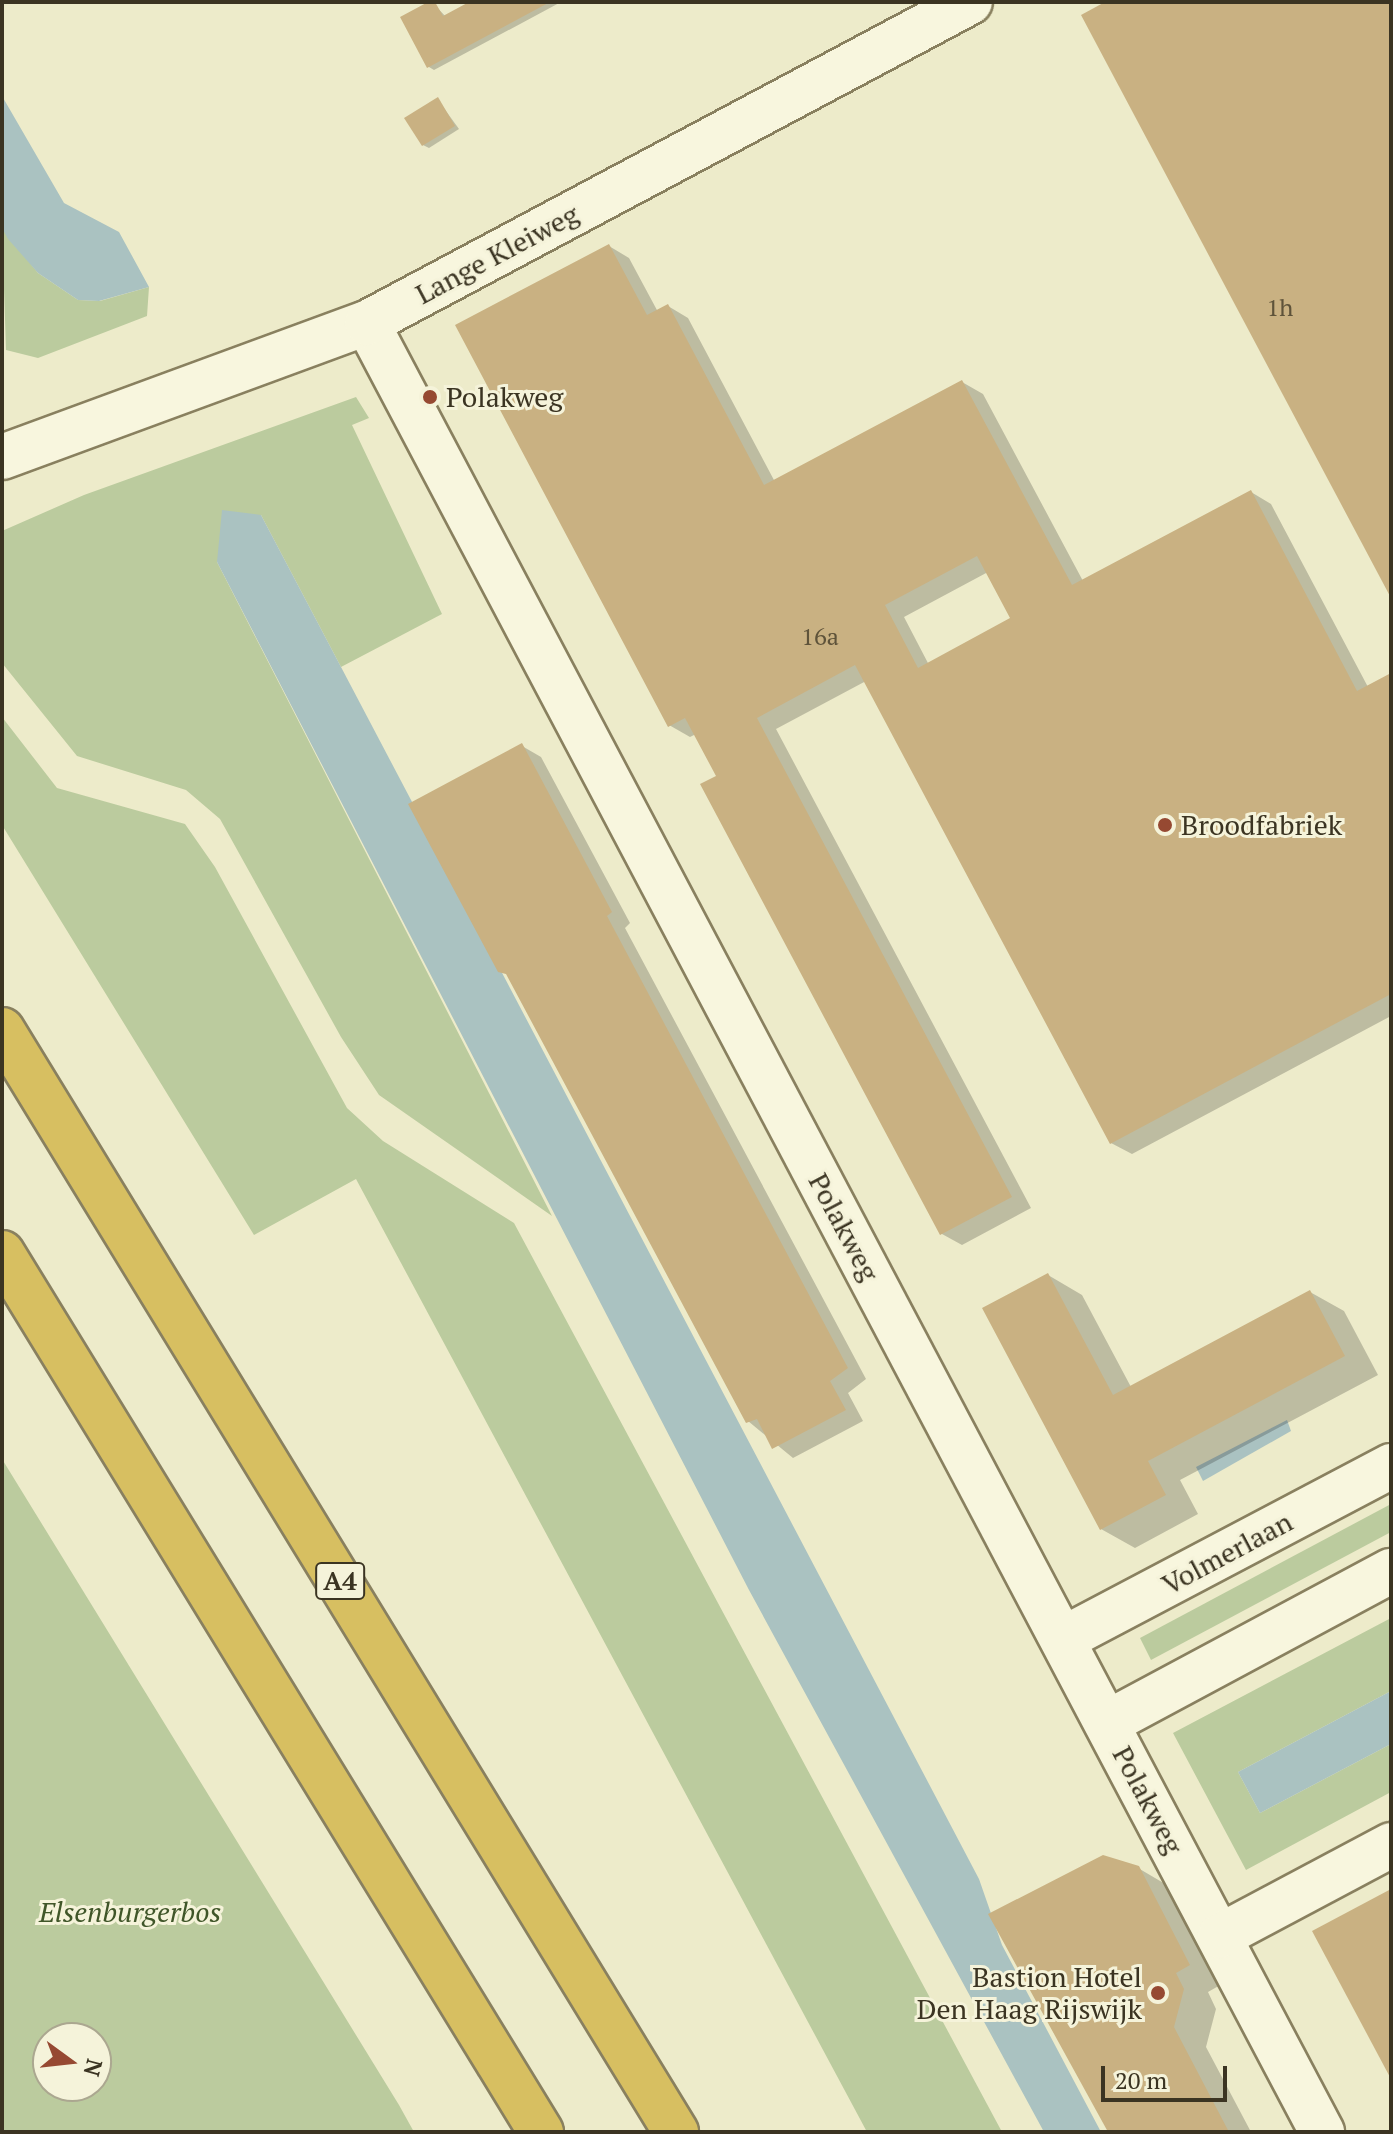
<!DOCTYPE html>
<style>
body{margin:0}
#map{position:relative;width:1393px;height:2134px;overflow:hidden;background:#edebca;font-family:"PT Serif",serif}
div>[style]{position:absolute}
.green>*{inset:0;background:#bbcb9e}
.water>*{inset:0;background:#aac2c1}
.shadow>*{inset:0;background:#0003}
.building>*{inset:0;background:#c9b182}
.roads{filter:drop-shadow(2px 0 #89805f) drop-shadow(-2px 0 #89805f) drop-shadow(0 2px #89805f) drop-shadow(0 -2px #89805f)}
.minor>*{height:44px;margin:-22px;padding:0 22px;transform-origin:22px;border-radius:22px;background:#f8f6de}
.highway>*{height:44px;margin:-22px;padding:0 22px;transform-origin:22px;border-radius:22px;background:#d7bf61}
.dots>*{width:22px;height:22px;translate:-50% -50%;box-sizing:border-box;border:4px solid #f5f3da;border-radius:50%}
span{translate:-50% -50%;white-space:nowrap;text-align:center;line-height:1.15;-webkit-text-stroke:6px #f5f3da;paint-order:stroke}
.number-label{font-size:24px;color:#5e533a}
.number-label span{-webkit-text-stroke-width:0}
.shield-label span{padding:2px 6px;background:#f5f3da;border:2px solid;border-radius:6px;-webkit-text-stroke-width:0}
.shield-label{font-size:26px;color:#3b3422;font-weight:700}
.street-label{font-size:28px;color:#3b3422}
.poi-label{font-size:28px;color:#3b3422}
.left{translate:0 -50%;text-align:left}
.right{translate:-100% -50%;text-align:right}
.park-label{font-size:28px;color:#405629;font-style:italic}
.frame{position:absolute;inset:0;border:4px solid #3b3422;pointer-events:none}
.north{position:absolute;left:32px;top:2022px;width:80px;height:80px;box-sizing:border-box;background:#f5f3da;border:2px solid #aba790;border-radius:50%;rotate:105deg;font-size:22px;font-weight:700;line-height:32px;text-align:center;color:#3b3422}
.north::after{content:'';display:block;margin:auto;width:28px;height:36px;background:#964932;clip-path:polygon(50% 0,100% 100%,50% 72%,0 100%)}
.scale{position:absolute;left:1101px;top:2066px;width:126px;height:36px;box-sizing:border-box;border:4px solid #3b3422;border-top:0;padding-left:10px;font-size:24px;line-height:28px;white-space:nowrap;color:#3b3422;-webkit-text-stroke:6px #f5f3da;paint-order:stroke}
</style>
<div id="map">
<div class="green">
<div style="clip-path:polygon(2px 228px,38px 273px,78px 300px,100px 301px,149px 287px,147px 316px,38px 358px,6px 350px)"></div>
<div style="clip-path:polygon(356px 397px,369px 418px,352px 425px,442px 614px,341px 667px,261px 515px,217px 562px,552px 1216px,379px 1095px,341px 1037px,220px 819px,186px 790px,77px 756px,2px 663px,2px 531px,84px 495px)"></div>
<div style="clip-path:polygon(2px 717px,57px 788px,185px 824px,215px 867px,347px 1108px,383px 1141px,514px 1223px,1002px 2132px,867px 2132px,356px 1179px,254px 1235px,2px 825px)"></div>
<div style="clip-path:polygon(evenodd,2px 1459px,399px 2105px,414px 2132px,2px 2132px,2px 1459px,48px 2038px,96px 2038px,96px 2086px,48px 2086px,48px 2038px)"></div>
<div style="clip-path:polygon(1391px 1504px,1391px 1532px,1151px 1660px,1140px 1638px)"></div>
<div style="clip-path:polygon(1391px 1618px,1391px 1691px,1238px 1772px,1260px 1813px,1391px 1744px,1391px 1792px,1246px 1870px,1173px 1733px)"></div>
</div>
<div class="water">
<div style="clip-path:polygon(2px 96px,64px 203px,119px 232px,149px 287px,99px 301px,78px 300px,38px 273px,8px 239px,2px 228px)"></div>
<div style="clip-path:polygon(222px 510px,261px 515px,979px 1879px,1002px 1945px,1101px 2132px,1044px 2132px,749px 1590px,217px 562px)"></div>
<div style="clip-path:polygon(1287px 1420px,1291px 1431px,1203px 1481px,1196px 1467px)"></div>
<div style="clip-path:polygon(1391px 1691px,1391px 1744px,1260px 1813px,1238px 1772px)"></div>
</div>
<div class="shadow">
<div style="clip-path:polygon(432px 2px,446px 17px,473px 2px,561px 2px,434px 70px,429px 67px)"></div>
<div style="clip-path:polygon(438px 100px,459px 129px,429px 148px,423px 145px)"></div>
<div style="clip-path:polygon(evenodd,609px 246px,629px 258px,658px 312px,668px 306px,688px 318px,775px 482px,962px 382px,983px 394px,1083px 581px,1251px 492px,1271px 504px,1368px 687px,1391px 675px,1391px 1016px,1132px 1154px,1111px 1143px,866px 681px,776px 729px,1031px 1208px,962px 1245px,942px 1234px,719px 776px,696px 734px,690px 737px,669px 725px,609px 246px,988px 572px,1013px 619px,929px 665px,904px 617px,988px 572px)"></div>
<div style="clip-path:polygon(522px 746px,541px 757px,630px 923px,625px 928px,866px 1379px,848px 1393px,863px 1421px,793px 1458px,748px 1421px,510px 976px,500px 970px)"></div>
<div style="clip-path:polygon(1048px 1275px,1082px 1295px,1131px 1387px,1310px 1292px,1344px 1311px,1378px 1375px,1180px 1480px,1198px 1514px,1135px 1548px,1101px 1529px)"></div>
<div style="clip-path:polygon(1138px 1868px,1172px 1888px,1222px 1984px,1208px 1992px,1216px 2009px,1206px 2047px,1251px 2132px,1108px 2132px)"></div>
</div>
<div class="building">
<div style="clip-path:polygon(428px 2px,435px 2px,443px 16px,469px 2px,550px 2px,427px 68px,400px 17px)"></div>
<div style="clip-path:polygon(1105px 2px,1391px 2px,1391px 598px,1081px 15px)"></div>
<div style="clip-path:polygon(438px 97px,455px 126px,422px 146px,404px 118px)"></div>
<div style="clip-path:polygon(evenodd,609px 244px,647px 315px,668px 304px,764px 485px,962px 380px,1072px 585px,1251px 490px,1357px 691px,1391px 673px,1391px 994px,1110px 1144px,855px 665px,757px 718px,1012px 1197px,940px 1235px,700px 784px,716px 776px,685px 718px,668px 727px,455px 325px,609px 244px,977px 556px,1010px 618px,918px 668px,885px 605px,977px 556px)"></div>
<div style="clip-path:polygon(522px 743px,612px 912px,607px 916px,848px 1368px,830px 1381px,846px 1410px,772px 1449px,757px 1419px,746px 1423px,506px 974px,498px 972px,408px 804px)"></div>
<div style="clip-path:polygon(1048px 1273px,1113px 1395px,1310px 1290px,1345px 1356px,1148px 1461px,1166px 1495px,1100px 1530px,982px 1308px)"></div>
<div style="clip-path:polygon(1103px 1855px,1139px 1866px,1190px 1965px,1176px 1973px,1184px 1989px,1174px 2027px,1229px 2132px,1108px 2132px,988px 1914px)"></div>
<div style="clip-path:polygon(1391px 1889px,1391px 2079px,1312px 1931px)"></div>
</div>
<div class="roads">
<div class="minor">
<div style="left:367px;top:323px;width:2046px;rotate:62.17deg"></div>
<div style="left:2px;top:457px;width:389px;rotate:-20.2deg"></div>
<div style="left:367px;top:323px;width:683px;rotate:-28.03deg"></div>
<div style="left:1063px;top:1639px;width:371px;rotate:-27.8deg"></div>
<div style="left:1107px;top:1723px;width:322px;rotate:-28.2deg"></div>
<div style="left:1220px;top:1936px;width:194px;rotate:-28deg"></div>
</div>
<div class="highway">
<div style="left:2px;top:1030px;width:1292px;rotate:58.55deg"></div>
<div style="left:2px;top:1253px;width:1031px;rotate:58.48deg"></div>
</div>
</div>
<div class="dots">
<div style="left:430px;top:397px;background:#964932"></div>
<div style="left:1165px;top:825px;background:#964932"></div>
<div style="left:1158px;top:1993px;background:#964932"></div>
</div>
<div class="number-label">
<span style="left:1280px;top:308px">1h</span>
<span style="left:820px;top:637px">16a</span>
</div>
<div class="shield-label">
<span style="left:340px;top:1581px">A4</span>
</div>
<div class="street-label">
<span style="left:497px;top:254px;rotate:-28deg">Lange Kleiweg</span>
<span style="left:844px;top:1227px;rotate:62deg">Polakweg</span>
<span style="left:1227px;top:1553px;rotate:-28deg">Volmerlaan</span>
<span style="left:1148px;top:1800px;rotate:62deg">Polakweg</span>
</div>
<div class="poi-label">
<span class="left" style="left:446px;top:397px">Polakweg</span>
<span class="left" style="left:1181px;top:825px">Broodfabriek</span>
<span class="right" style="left:1142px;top:1993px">Bastion Hotel<br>Den Haag Rijswijk</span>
</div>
<div class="park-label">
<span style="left:130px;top:1912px">Elsenburgerbos</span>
</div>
<div class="frame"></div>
<div class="north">N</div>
<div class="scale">20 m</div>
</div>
